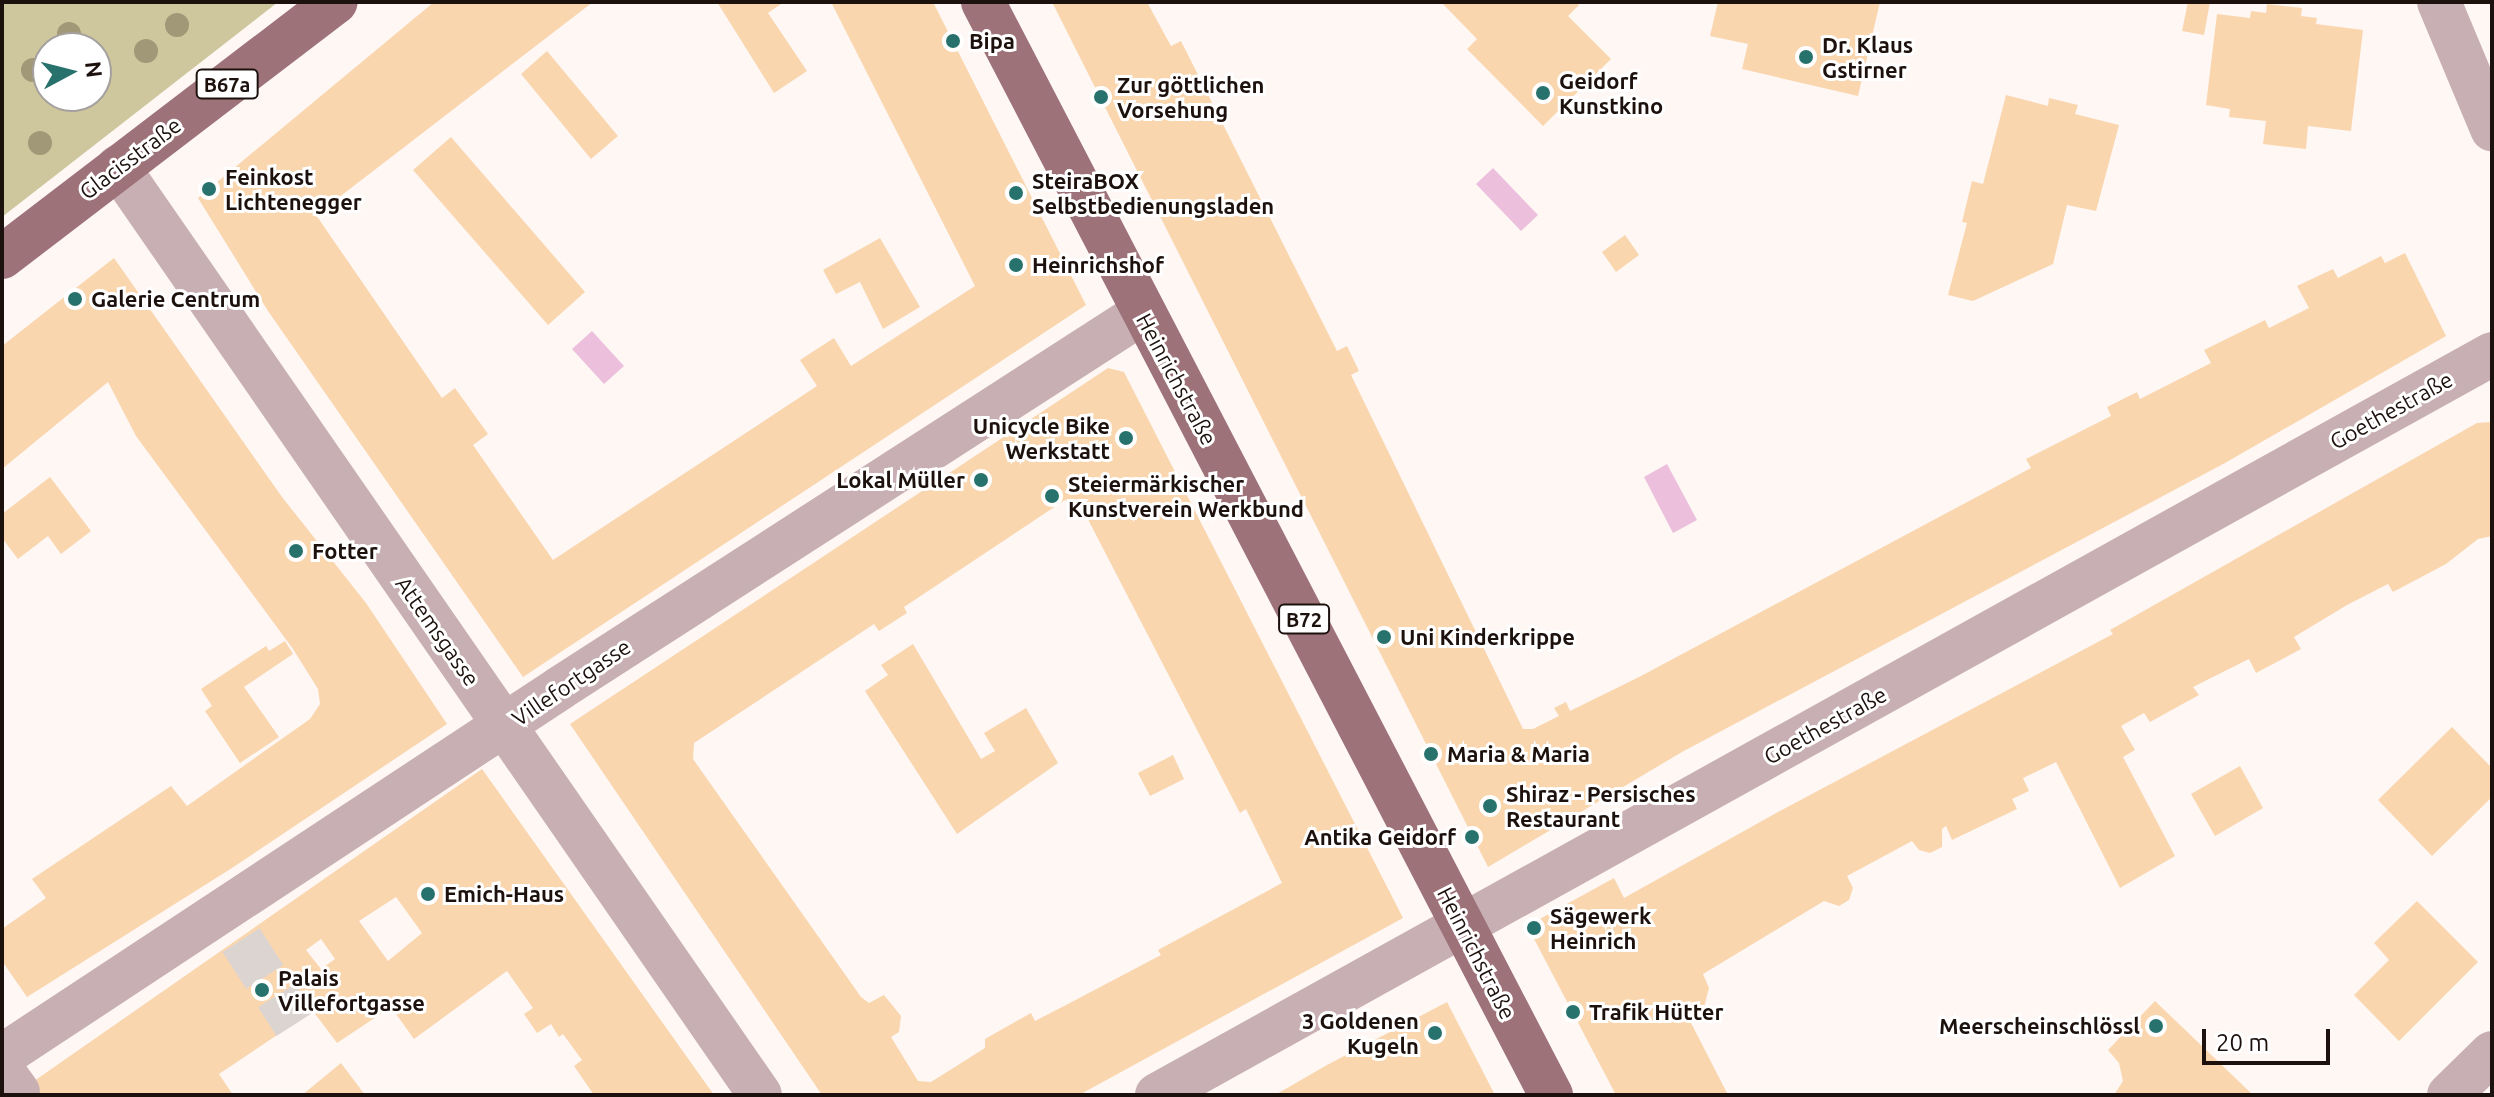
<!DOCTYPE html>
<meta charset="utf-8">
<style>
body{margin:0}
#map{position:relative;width:2494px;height:1097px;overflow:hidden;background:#fef7f4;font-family:Ubuntu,sans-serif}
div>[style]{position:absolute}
.green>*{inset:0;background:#cec69c}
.water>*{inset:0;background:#ecbfdd}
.building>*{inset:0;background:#fad6af}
.minor-tunnel>*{height:44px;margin-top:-22px;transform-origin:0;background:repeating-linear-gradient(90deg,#dcd4d1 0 44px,transparent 0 66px)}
.minor>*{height:44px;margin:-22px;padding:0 22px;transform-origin:22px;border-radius:22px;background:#c8afb3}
.major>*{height:44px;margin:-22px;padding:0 22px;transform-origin:22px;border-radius:22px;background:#9d7279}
.trees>*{width:24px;height:24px;margin:-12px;border-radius:50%;background:#a09877}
.dots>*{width:22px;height:22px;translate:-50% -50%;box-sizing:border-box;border:4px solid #fff;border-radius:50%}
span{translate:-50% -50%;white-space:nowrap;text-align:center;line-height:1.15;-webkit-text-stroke:6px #fff;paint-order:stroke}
.shield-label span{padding:2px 6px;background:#fff;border:2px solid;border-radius:6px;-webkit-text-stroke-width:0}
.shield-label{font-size:20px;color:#1c110d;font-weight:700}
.poi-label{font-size:22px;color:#1c110d;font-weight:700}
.left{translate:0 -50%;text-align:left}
.right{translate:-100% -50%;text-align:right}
.street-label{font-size:22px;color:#1c110d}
.frame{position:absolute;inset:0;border:4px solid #1c110d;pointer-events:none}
.north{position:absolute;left:32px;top:32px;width:80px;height:80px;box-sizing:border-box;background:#fff;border:2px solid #a4a09e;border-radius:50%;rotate:83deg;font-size:22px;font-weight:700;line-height:32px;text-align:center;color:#1c110d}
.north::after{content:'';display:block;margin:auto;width:28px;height:36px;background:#28726e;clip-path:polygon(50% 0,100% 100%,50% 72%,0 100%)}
.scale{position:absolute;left:2202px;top:1029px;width:128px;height:36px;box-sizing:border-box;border:4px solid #1c110d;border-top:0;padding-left:10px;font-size:24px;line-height:28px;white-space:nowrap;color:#1c110d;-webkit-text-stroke:6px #fff;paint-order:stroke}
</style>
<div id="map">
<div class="green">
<div style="clip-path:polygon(evenodd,2px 2px,278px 2px,2px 217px,2px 2px,48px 48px,96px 48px,96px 96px,48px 96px,48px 48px)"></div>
</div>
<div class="water">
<div style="clip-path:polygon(1493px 168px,1538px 215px,1521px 231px,1476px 184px)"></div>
<div style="clip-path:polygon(592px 331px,624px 366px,604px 384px,572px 349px)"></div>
<div style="clip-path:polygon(1667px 464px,1697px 520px,1673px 533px,1644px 477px)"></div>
</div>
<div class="building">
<div style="clip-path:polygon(434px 2px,593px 2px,316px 215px,442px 398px,455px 388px,488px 434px,473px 445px,553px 560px,817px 386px,800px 360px,834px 338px,851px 366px,975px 286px,831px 2px,933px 2px,1086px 305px,523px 677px,268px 311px,198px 198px)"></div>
<div style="clip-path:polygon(717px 2px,784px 2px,768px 13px,807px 71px,774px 93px)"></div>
<div style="clip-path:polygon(1052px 2px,1147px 2px,1171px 46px,1181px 41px,1337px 351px,1347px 346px,1359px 371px,1351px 375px,1523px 729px,1533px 729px,1559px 716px,1554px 708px,1566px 702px,1570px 711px,1641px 676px,2031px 468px,2026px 459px,2111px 416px,2107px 407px,2137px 392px,2140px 399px,2211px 363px,2204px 350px,2265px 320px,2269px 328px,2309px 308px,2297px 286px,2333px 269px,2338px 278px,2381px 256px,2385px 263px,2405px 253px,2446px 336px,2225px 463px,1682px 752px,1488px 867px)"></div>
<div style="clip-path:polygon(1441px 2px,1576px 2px,1579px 5px,1568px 16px,1611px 59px,1543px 126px,1467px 49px,1477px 39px)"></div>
<div style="clip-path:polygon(1718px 2px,1880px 2px,1858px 96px,1742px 69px,1748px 44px,1710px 36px)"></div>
<div style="clip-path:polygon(2188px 2px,2210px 2px,2204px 35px,2182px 31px)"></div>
<div style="clip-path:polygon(2267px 4px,2302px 8px,2301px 16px,2317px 18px,2316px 24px,2363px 30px,2351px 131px,2308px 126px,2306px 149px,2263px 144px,2266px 121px,2229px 117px,2230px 109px,2206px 105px,2217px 14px,2250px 18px,2251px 11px,2266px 13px)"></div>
<div style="clip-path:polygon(547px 51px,618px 136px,591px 159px,521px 74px)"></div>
<div style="clip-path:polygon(2006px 95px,2048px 106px,2049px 98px,2078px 105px,2075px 114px,2119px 125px,2096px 211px,2067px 205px,2053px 264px,1973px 301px,1948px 295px,1967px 223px,1962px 222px,1972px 181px,1983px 184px)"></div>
<div style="clip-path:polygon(451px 137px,585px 292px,548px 325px,413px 170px)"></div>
<div style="clip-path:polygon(1625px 235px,1639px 255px,1616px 272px,1602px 252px)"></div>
<div style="clip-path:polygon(880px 238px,920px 307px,883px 329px,860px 282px,836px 294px,823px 270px)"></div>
<div style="clip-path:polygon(114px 258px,282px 497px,366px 603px,447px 724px,232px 868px,27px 997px,2px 961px,2px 929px,46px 898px,32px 879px,171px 786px,187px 806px,310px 719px,320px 704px,318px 689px,293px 649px,136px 436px,108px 382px,2px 469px,2px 346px)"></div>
<div style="clip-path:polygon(evenodd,1108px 368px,1124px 372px,1403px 918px,1079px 1095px,822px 1095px,570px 724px,1108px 368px,1065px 500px,1080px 504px,1240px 813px,1246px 809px,1282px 883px,1158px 950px,1161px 955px,1066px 1005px,1035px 1021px,1031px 1013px,985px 1039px,985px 1048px,931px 1082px,918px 1081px,891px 1037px,899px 1032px,901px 1016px,884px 995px,869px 1003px,861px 997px,693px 759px,694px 743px,874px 624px,879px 631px,907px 613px,904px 607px,1065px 500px)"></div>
<div style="clip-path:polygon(2492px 422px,2492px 536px,2478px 539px,2446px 564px,2393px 592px,2388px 584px,2347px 605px,2294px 637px,2301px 649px,2256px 673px,2249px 659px,2193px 687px,2199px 695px,2150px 722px,2144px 713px,2121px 726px,2135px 750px,2123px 757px,2175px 856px,2120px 888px,2056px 762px,2023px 778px,2029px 791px,2012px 799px,2017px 809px,1952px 840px,1946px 826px,1942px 829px,1942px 847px,1930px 853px,1919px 850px,1912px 841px,1847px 876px,1853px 888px,1849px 900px,1839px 906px,1824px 901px,1703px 974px,1709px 988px,1703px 1011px,1688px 1017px,1728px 1095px,1616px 1095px,1532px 935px,1536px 921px,1614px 878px,1624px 898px,1778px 812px,2113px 634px,2110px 630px,2477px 423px)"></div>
<div style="clip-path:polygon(50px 477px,91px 531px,61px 554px,48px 536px,18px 559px,2px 538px,2px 514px)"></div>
<div style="clip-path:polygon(285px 641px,293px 654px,244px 687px,279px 737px,240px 763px,205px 711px,212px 706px,201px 689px,266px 646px,269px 651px)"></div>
<div style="clip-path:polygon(913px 644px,981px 759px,995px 751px,984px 733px,1026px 708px,1058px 763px,957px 834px,865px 691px,888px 675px,881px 665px)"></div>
<div style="clip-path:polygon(2452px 727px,2492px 768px,2492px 797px,2432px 856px,2378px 800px)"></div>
<div style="clip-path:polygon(1173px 755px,1184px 779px,1150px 796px,1138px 773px)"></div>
<div style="clip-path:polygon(2240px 766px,2263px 808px,2215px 836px,2191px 794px)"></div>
<div style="clip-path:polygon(evenodd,482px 769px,714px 1095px,594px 1095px,574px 1066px,582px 1060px,563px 1034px,559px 1037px,551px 1024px,537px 1033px,524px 1014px,533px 1008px,507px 971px,414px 1039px,391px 1007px,337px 1043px,313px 1011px,219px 1074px,233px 1095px,14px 1095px,482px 769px,396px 897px,422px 933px,388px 961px,359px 921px,396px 897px,482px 769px,321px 939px,335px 959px,321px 969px,306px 950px,321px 939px)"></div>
<div style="clip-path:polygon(2417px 901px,2478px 962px,2399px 1041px,2354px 995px,2389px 960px,2374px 943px)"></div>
<div style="clip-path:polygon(2155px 1001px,2253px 1095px,2114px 1095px,2123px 1081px,2119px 1063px,2108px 1050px)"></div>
<div style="clip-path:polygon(1447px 1002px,1495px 1095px,1275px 1095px,1327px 1065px)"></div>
<div style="clip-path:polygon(341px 1063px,365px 1095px,302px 1095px)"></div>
</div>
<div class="minor-tunnel">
<div style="left:241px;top:940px;width:100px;rotate:57.3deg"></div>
</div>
<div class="minor">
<div style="left:2439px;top:2px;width:138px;rotate:67.3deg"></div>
<div style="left:118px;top:167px;width:1128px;rotate:55.32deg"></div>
<div style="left:2px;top:1056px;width:668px;rotate:-33.4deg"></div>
<div style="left:560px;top:688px;width:692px;rotate:-32.79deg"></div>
<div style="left:2px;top:1070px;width:27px;rotate:54deg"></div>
<div style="left:1157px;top:1095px;width:1527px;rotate:-29.03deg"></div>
<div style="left:2449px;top:1095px;width:60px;rotate:-44.3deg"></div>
</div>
<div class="major">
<div style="left:983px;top:2px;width:1232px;rotate:62.54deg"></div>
<div style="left:2px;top:257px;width:420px;rotate:-37.4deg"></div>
</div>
<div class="trees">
<div style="left:177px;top:25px"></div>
<div style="left:69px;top:34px"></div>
<div style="left:146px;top:51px"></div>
<div style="left:33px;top:70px"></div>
<div style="left:40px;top:143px"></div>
</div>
<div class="dots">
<div style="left:953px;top:41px;background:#28726e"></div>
<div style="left:1806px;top:57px;background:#28726e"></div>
<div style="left:1543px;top:93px;background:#28726e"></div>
<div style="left:1101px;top:97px;background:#28726e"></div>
<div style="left:209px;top:189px;background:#28726e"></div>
<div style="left:1016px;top:193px;background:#28726e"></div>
<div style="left:1016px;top:265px;background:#28726e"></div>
<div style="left:75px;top:299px;background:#28726e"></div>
<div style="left:1126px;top:438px;background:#28726e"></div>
<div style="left:981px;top:480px;background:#28726e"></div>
<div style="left:1052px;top:496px;background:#28726e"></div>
<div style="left:296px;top:551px;background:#28726e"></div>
<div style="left:1384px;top:637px;background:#28726e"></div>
<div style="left:1431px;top:754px;background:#28726e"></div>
<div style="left:1490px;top:806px;background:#28726e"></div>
<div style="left:1472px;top:837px;background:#28726e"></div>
<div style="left:428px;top:894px;background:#28726e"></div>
<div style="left:1534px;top:928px;background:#28726e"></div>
<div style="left:262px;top:990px;background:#28726e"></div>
<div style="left:1573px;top:1012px;background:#28726e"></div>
<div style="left:2156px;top:1026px;background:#28726e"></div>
<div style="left:1435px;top:1033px;background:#28726e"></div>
</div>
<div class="shield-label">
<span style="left:227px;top:84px">B67a</span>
<span style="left:1304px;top:619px">B72</span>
</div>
<div class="poi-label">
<span class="left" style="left:969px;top:41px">Bipa</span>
<span class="left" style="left:1822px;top:57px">Dr. Klaus<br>Gstirner</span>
<span class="left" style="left:1559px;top:93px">Geidorf<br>Kunstkino</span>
<span class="left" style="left:1117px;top:97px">Zur göttlichen<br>Vorsehung</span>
<span class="left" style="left:225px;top:189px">Feinkost<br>Lichtenegger</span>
<span class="left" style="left:1032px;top:193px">SteiraBOX<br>Selbstbedienungsladen</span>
<span class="left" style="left:1032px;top:265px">Heinrichshof</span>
<span class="left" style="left:91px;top:299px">Galerie Centrum</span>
<span class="right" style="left:1110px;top:438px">Unicycle Bike<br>Werkstatt</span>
<span class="right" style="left:965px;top:480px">Lokal Müller</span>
<span class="left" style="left:1068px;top:496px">Steiermärkischer<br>Kunstverein Werkbund</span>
<span class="left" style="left:312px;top:551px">Fotter</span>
<span class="left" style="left:1400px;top:637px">Uni Kinderkrippe</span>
<span class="left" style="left:1447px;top:754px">Maria &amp; Maria</span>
<span class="left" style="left:1506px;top:806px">Shiraz - Persisches<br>Restaurant</span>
<span class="right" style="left:1456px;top:837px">Antika Geidorf</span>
<span class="left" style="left:444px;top:894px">Emich-Haus</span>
<span class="left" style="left:1550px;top:928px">Sägewerk<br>Heinrich</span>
<span class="left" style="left:278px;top:990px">Palais<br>Villefortgasse</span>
<span class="left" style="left:1589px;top:1012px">Trafik Hütter</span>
<span class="right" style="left:1419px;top:1033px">3 Goldenen<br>Kugeln</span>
<span class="right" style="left:2140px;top:1026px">Meerscheinschlössl</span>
</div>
<div class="street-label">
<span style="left:130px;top:158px;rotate:-37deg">Glacisstraße</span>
<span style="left:1177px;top:379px;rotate:62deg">Heinrichstraße</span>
<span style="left:2391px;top:410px;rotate:-29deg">Goethestraße</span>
<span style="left:438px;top:631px;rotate:55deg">Attemsgasse</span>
<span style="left:571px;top:682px;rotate:-34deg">Villefortgasse</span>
<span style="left:1825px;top:725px;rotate:-29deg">Goethestraße</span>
<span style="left:1477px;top:953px;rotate:63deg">Heinrichstraße</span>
</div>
<div class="frame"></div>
<div class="north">N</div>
<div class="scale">20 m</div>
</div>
